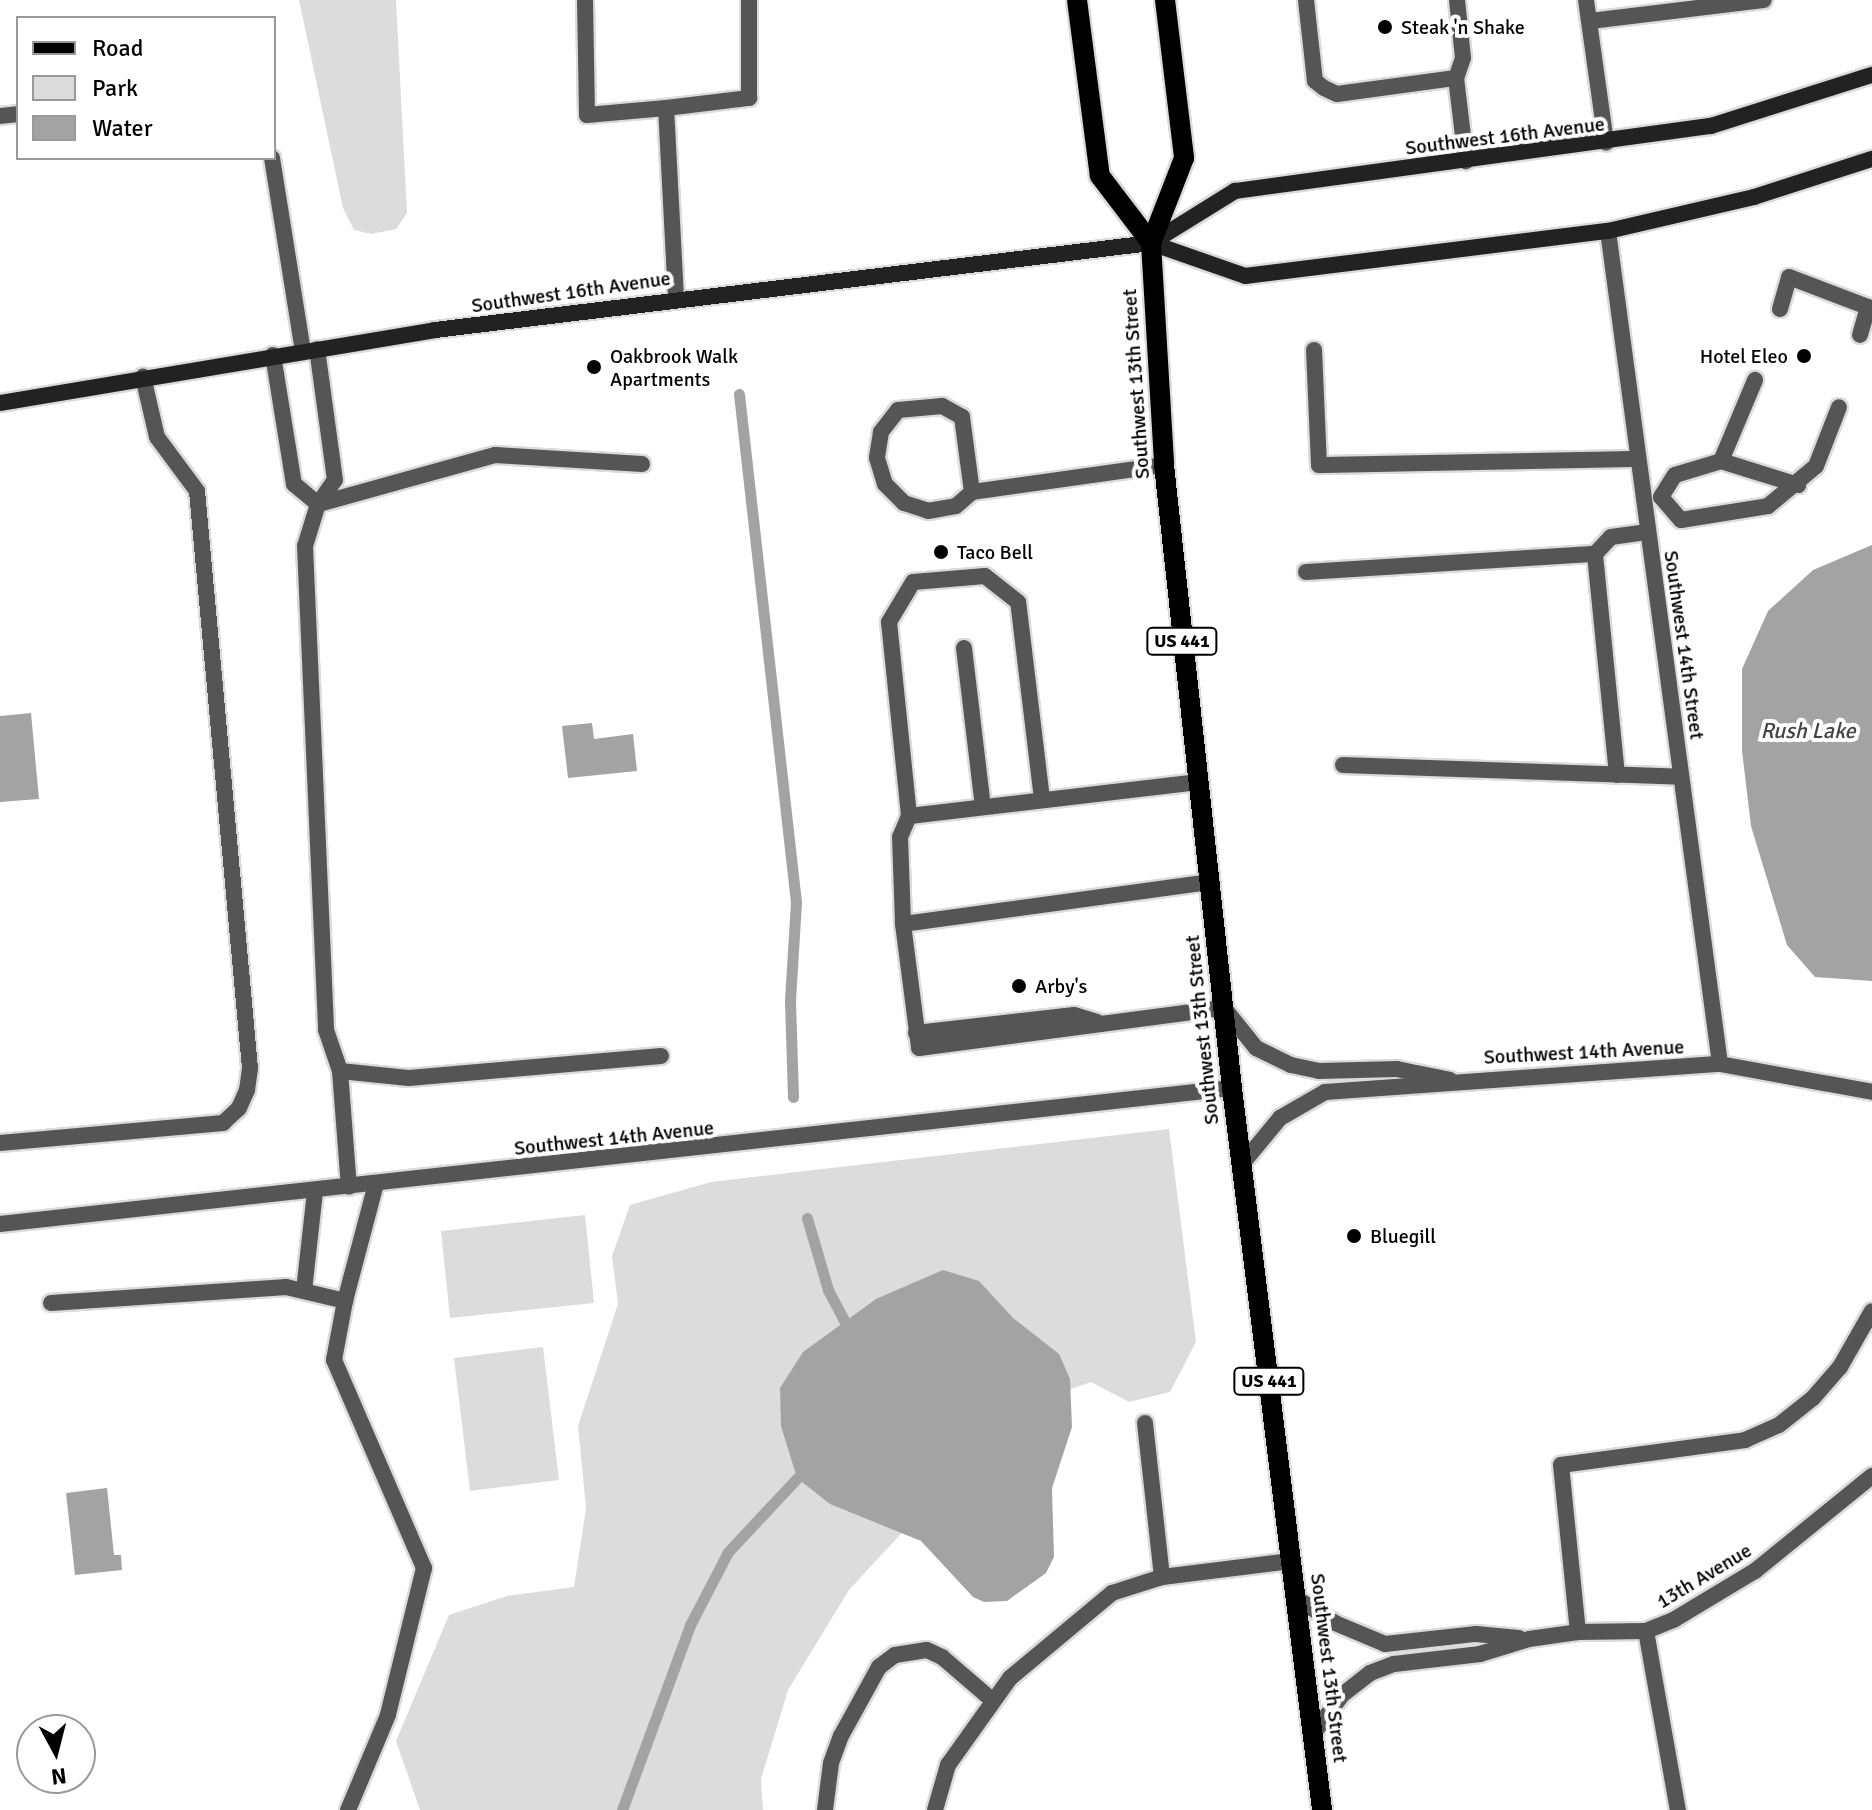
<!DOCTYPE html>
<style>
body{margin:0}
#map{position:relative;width:1872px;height:1810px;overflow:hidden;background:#fff;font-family:Signika,sans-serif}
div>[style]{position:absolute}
.green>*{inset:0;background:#dcdcdc}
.water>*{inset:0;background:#a3a3a3}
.stream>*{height:11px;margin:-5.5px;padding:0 5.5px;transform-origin:5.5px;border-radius:5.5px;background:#a3a3a3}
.roads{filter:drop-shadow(2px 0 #dbdbdb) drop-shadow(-2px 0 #dbdbdb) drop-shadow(0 2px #dbdbdb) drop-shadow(0 -2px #dbdbdb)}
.lane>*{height:16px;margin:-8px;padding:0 8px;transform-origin:8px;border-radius:8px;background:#555}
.street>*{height:16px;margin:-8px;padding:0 8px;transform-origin:8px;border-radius:8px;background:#555}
.secondary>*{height:16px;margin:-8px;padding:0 8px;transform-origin:8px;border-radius:8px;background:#222}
.primary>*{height:20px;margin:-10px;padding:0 10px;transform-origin:10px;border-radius:10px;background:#000}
.dots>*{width:22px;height:22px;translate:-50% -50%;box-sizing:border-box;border:4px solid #fff;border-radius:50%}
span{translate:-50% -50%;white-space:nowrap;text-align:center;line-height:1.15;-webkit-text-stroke:8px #fff;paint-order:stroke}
.shield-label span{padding:2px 6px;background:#fff;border:2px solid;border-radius:6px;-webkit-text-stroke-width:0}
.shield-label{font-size:18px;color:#000;font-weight:700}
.poi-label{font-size:20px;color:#000}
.left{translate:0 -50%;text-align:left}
.right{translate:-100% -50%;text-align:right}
.street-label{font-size:20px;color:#000}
.water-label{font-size:22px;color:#444;font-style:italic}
.legend{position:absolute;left:16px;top:16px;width:260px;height:144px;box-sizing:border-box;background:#fff;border:2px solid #999;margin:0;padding:10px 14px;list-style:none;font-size:24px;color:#000}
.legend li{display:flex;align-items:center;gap:16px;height:40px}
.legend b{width:40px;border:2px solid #999}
.north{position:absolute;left:16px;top:1714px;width:80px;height:80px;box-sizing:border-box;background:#fff;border:2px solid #999;border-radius:50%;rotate:173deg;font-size:22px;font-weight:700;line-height:32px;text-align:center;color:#000}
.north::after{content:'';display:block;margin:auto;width:28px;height:36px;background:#000;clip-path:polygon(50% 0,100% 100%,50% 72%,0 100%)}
</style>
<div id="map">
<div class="green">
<div style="clip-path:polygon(299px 0,396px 0,407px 213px,396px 229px,371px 234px,354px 230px,343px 208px)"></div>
<div style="clip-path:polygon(1169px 1129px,1196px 1342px,1170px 1392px,1129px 1402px,1091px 1382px,1016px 1409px,849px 1590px,788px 1690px,761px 1779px,763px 1810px,420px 1810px,396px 1741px,449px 1615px,507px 1596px,574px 1587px,586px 1508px,578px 1426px,618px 1304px,612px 1256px,630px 1205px,711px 1182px)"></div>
<div style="clip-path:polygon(585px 1215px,594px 1303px,450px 1318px,441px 1231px)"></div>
<div style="clip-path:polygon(543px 1347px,559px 1480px,470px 1491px,454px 1358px)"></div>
</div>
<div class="water">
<div style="clip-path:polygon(1872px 545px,1872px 981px,1815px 977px,1787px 945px,1751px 826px,1742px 751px,1742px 669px,1768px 611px,1813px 570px)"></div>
<div style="clip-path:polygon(31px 713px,39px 799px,0 802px,0 716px)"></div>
<div style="clip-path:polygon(592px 723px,594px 739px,633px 734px,637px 771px,568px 778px,562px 726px)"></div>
<div style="clip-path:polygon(943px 1270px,979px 1281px,1013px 1318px,1059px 1354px,1070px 1379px,1072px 1427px,1052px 1488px,1054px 1557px,1046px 1573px,1007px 1601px,984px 1602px,973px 1597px,921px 1541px,830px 1504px,797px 1478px,781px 1426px,780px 1388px,803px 1352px,876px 1299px)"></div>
<div style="clip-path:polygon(107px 1488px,114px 1555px,121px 1555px,122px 1570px,75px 1575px,66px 1493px)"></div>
</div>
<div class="stream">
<div style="left:739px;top:394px;width:511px;rotate:83.6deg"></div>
<div style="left:796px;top:902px;width:99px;rotate:93.5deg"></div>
<div style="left:790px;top:1001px;width:96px;rotate:88.2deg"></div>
<div style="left:807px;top:1218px;width:75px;rotate:73.7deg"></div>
<div style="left:828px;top:1290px;width:38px;rotate:62deg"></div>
<div style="left:622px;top:1810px;width:197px;rotate:-69.8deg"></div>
<div style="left:690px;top:1625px;width:82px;rotate:-62.5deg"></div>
<div style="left:728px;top:1552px;width:101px;rotate:-47deg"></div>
</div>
<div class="roads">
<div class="lane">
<div style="left:585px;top:0;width:115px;rotate:89deg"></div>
<div style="left:587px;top:115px;width:79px;rotate:-5.1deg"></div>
<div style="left:1306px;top:0;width:81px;rotate:83.7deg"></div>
<div style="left:1315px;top:81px;width:11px;rotate:38deg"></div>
<div style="left:1324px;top:88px;width:14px;rotate:25deg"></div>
<div style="left:1337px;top:94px;width:120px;rotate:-7.7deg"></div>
<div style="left:1457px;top:0;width:58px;rotate:84.1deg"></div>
<div style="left:1463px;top:58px;width:21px;rotate:109deg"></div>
<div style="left:1456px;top:78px;width:84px;rotate:83.1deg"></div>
<div style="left:1590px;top:21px;width:175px;rotate:-6.9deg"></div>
<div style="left:1608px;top:231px;width:840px;rotate:82.34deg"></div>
<div style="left:676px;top:298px;width:190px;rotate:-93deg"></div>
<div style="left:666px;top:108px;width:84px;rotate:-6.9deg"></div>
<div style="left:749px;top:98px;width:98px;rotate:-90deg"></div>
<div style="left:1780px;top:309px;width:33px;rotate:-74deg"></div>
<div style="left:1789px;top:277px;width:85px;rotate:20.8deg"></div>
<div style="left:1868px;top:307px;width:29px;rotate:106deg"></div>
<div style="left:1314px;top:350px;width:115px;rotate:87.5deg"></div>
<div style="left:1319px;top:465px;width:319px;rotate:-1.1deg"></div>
<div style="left:273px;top:355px;width:131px;rotate:80.8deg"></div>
<div style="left:294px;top:484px;width:31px;rotate:40deg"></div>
<div style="left:318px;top:504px;width:29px;rotate:-55deg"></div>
<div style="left:335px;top:480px;width:132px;rotate:-97.8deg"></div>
<div style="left:1721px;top:461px;width:88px;rotate:-67.2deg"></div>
<div style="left:642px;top:464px;width:147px;rotate:-176.5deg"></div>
<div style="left:495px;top:455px;width:184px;rotate:164.5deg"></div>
<div style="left:318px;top:504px;width:44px;rotate:107.2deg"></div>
<div style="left:305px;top:546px;width:484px;rotate:87.5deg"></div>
<div style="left:326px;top:1030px;width:43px;rotate:71.1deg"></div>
<div style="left:340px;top:1071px;width:69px;rotate:5.8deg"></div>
<div style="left:409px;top:1078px;width:253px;rotate:-5deg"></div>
<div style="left:972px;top:492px;width:76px;rotate:-97.6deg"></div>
<div style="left:962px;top:417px;width:23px;rotate:-151deg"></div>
<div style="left:942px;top:406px;width:44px;rotate:174.8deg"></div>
<div style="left:898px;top:410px;width:28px;rotate:128deg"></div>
<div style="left:881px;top:432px;width:26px;rotate:99deg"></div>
<div style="left:877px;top:458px;width:27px;rotate:73deg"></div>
<div style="left:885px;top:484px;width:27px;rotate:45deg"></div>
<div style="left:904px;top:503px;width:25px;rotate:18deg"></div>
<div style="left:928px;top:511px;width:28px;rotate:-10deg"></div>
<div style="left:956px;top:506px;width:21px;rotate:-41deg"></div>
<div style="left:972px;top:492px;width:194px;rotate:-8deg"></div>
<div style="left:1661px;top:497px;width:30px;rotate:49deg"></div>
<div style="left:1681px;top:520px;width:88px;rotate:-9.1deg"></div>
<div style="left:1768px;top:506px;width:62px;rotate:-39.8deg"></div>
<div style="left:1816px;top:466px;width:63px;rotate:-68.7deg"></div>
<div style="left:1661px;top:497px;width:26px;rotate:-58deg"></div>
<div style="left:1675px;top:475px;width:48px;rotate:-16.9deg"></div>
<div style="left:1721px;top:461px;width:81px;rotate:17.3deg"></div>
<div style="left:1306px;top:572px;width:290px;rotate:-3.6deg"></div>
<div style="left:964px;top:648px;width:160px;rotate:83.2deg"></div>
<div style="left:1343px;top:765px;width:338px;rotate:2deg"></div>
<div style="left:1617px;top:775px;width:222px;rotate:-95.7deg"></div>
<div style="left:1595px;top:554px;width:23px;rotate:-47deg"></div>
<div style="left:1611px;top:537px;width:37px;rotate:-8deg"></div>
<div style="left:1042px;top:799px;width:198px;rotate:-96.9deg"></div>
<div style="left:1018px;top:602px;width:42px;rotate:-141.8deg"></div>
<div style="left:985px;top:576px;width:72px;rotate:175.2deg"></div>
<div style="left:913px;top:582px;width:47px;rotate:121deg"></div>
<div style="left:889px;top:622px;width:195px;rotate:84.1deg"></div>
<div style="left:909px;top:816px;width:23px;rotate:113deg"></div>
<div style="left:900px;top:837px;width:87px;rotate:88deg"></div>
<div style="left:903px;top:924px;width:125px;rotate:82.6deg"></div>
<div style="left:919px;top:1048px;width:308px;rotate:-7.5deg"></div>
<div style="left:1224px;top:1008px;width:51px;rotate:51.3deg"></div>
<div style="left:1256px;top:1048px;width:39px;rotate:26deg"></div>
<div style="left:1291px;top:1065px;width:29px;rotate:12deg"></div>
<div style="left:1319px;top:1071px;width:78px;rotate:-1.5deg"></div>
<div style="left:1397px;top:1069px;width:54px;rotate:11.7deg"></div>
<div style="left:909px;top:816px;width:290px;rotate:-6.7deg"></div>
<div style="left:903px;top:924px;width:310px;rotate:-7.8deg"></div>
<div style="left:916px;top:1033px;width:159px;rotate:-6.5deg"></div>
<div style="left:1074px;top:1015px;width:24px;rotate:17deg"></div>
<div style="left:340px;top:1071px;width:116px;rotate:85.6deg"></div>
<div style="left:0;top:1143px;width:224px;rotate:-5.1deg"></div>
<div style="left:223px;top:1123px;width:22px;rotate:-43deg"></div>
<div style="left:239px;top:1108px;width:20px;rotate:-66deg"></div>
<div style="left:247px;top:1090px;width:22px;rotate:-82deg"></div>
<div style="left:250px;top:1068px;width:579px;rotate:-95.25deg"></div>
<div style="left:197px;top:491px;width:67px;rotate:-126.5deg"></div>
<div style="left:157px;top:437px;width:62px;rotate:-103.1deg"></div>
<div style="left:1242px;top:1164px;width:60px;rotate:-50.4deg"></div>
<div style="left:1280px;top:1118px;width:52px;rotate:-30deg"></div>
<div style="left:1325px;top:1092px;width:396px;rotate:-4.1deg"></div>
<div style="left:1720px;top:1064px;width:155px;rotate:10.4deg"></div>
<div style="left:1145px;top:1423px;width:155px;rotate:83.7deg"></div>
<div style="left:1561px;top:1465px;width:186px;rotate:-7.7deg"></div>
<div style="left:1745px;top:1440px;width:37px;rotate:-24deg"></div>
<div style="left:1779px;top:1425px;width:43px;rotate:-38.5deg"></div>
<div style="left:1813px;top:1398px;width:41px;rotate:-48.9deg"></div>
<div style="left:1840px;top:1367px;width:64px;rotate:-60.3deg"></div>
<div style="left:1296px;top:1598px;width:46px;rotate:32.7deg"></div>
<div style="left:1335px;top:1623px;width:54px;rotate:22.8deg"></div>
<div style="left:1385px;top:1644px;width:92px;rotate:-6.3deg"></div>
<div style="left:1476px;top:1634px;width:43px;rotate:5.3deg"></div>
<div style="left:1646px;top:1631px;width:182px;rotate:79.9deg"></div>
<div style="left:1313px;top:1734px;width:49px;rotate:-53.4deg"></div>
<div style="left:1342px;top:1695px;width:36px;rotate:-38deg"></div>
<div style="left:1370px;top:1673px;width:26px;rotate:-21deg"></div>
<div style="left:1394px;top:1664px;width:87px;rotate:-6.6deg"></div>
<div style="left:1480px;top:1654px;width:51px;rotate:-17deg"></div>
<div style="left:1529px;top:1639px;width:49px;rotate:-8.1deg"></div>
<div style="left:1578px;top:1632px;width:68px;rotate:-0.8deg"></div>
<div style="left:1646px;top:1631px;width:31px;rotate:-22deg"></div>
<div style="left:1675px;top:1619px;width:93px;rotate:-31deg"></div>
<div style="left:1755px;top:1571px;width:151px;rotate:-39.1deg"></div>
<div style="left:825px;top:1810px;width:47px;rotate:-82.7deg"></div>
<div style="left:831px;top:1763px;width:29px;rotate:-70deg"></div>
<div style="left:841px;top:1736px;width:79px;rotate:-61.2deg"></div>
<div style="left:879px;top:1667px;width:20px;rotate:-37deg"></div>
<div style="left:895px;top:1655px;width:32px;rotate:-9deg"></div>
<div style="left:927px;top:1650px;width:17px;rotate:25deg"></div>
<div style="left:942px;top:1657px;width:66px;rotate:40.7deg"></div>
<div style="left:935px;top:1810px;width:47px;rotate:-73.9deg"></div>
<div style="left:948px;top:1765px;width:107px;rotate:-54.5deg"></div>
<div style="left:1010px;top:1678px;width:133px;rotate:-39.8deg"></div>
<div style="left:1112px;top:1593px;width:52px;rotate:-17.7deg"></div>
<div style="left:1162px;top:1577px;width:130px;rotate:-7.1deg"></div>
</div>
<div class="street">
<div style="left:1586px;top:0;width:144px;rotate:82deg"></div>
<div style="left:0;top:116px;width:18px;rotate:-6deg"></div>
<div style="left:272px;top:158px;width:195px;rotate:80.9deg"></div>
<div style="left:0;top:1224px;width:1239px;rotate:-6.3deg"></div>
<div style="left:304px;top:1291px;width:101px;rotate:-83.7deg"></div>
<div style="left:345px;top:1301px;width:121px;rotate:-75.2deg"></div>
<div style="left:51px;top:1303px;width:236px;rotate:-3.9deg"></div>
<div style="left:286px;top:1287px;width:61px;rotate:13.3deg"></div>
<div style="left:345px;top:1301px;width:60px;rotate:100.6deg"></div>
<div style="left:334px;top:1360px;width:227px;rotate:66.6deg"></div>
<div style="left:424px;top:1568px;width:151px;rotate:103.8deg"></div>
<div style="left:388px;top:1715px;width:103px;rotate:112.8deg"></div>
<div style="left:1561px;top:1465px;width:168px;rotate:84.2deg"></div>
</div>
<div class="secondary">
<div style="left:1151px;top:243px;width:100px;rotate:19.3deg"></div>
<div style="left:1245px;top:276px;width:366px;rotate:-7.1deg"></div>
<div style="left:1608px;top:231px;width:150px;rotate:-13.1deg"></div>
<div style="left:1754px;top:197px;width:124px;rotate:-17.9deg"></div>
<div style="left:0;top:403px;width:441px;rotate:-9.5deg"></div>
<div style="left:435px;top:330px;width:721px;rotate:-6.93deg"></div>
<div style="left:1151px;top:243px;width:99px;rotate:-31.8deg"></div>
<div style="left:1235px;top:191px;width:480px;rotate:-7.8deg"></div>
<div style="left:1711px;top:126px;width:169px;rotate:-17.6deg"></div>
</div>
<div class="primary">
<div style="left:1077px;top:0;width:177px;rotate:82.6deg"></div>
<div style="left:1100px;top:176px;width:84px;rotate:52.7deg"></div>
<div style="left:1165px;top:0;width:159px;rotate:83.1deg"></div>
<div style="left:1184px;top:158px;width:91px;rotate:111.2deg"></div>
<div style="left:1151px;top:243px;width:222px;rotate:86.6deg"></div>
<div style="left:1164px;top:465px;width:627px;rotate:83.77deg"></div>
<div style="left:1232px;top:1088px;width:728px;rotate:82.89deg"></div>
</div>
</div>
<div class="dots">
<div style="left:1385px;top:27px;background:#000"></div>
<div style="left:1804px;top:356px;background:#000"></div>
<div style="left:594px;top:367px;background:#000"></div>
<div style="left:941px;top:552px;background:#000"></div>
<div style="left:1019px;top:986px;background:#000"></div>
<div style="left:1354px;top:1236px;background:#000"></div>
</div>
<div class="shield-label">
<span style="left:1182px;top:641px">US 441</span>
<span style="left:1269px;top:1381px">US 441</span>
</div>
<div class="poi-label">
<span class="left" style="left:1401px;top:27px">Steak 'n Shake</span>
<span class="left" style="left:610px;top:368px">Oakbrook Walk<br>Apartments</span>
<span class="right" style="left:1788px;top:356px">Hotel Eleo</span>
<span class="left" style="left:957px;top:552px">Taco Bell</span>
<span class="left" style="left:1035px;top:986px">Arby's</span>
<span class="left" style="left:1370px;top:1236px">Bluegill</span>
</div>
<div class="street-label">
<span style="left:1505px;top:136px;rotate:-7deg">Southwest 16th Avenue</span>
<span style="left:571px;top:292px;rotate:-8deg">Southwest 16th Avenue</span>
<span style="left:1136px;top:384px;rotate:-94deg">Southwest 13th Street</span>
<span style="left:1684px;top:645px;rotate:82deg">Southwest 14th Street</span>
<span style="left:1202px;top:1030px;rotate:-96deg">Southwest 13th Street</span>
<span style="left:1584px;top:1052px;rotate:-3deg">Southwest 14th Avenue</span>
<span style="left:614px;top:1138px;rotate:-6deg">Southwest 14th Avenue</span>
<span style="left:1704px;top:1576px;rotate:-31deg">13th Avenue</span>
<span style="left:1329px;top:1668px;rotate:83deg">Southwest 13th Street</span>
</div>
<div class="water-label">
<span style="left:1808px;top:731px">Rush Lake</span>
</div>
<ul class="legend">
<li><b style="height:10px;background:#000"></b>Road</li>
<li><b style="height:22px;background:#dcdcdc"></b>Park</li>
<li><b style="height:22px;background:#a3a3a3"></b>Water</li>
</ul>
<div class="north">N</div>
</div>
